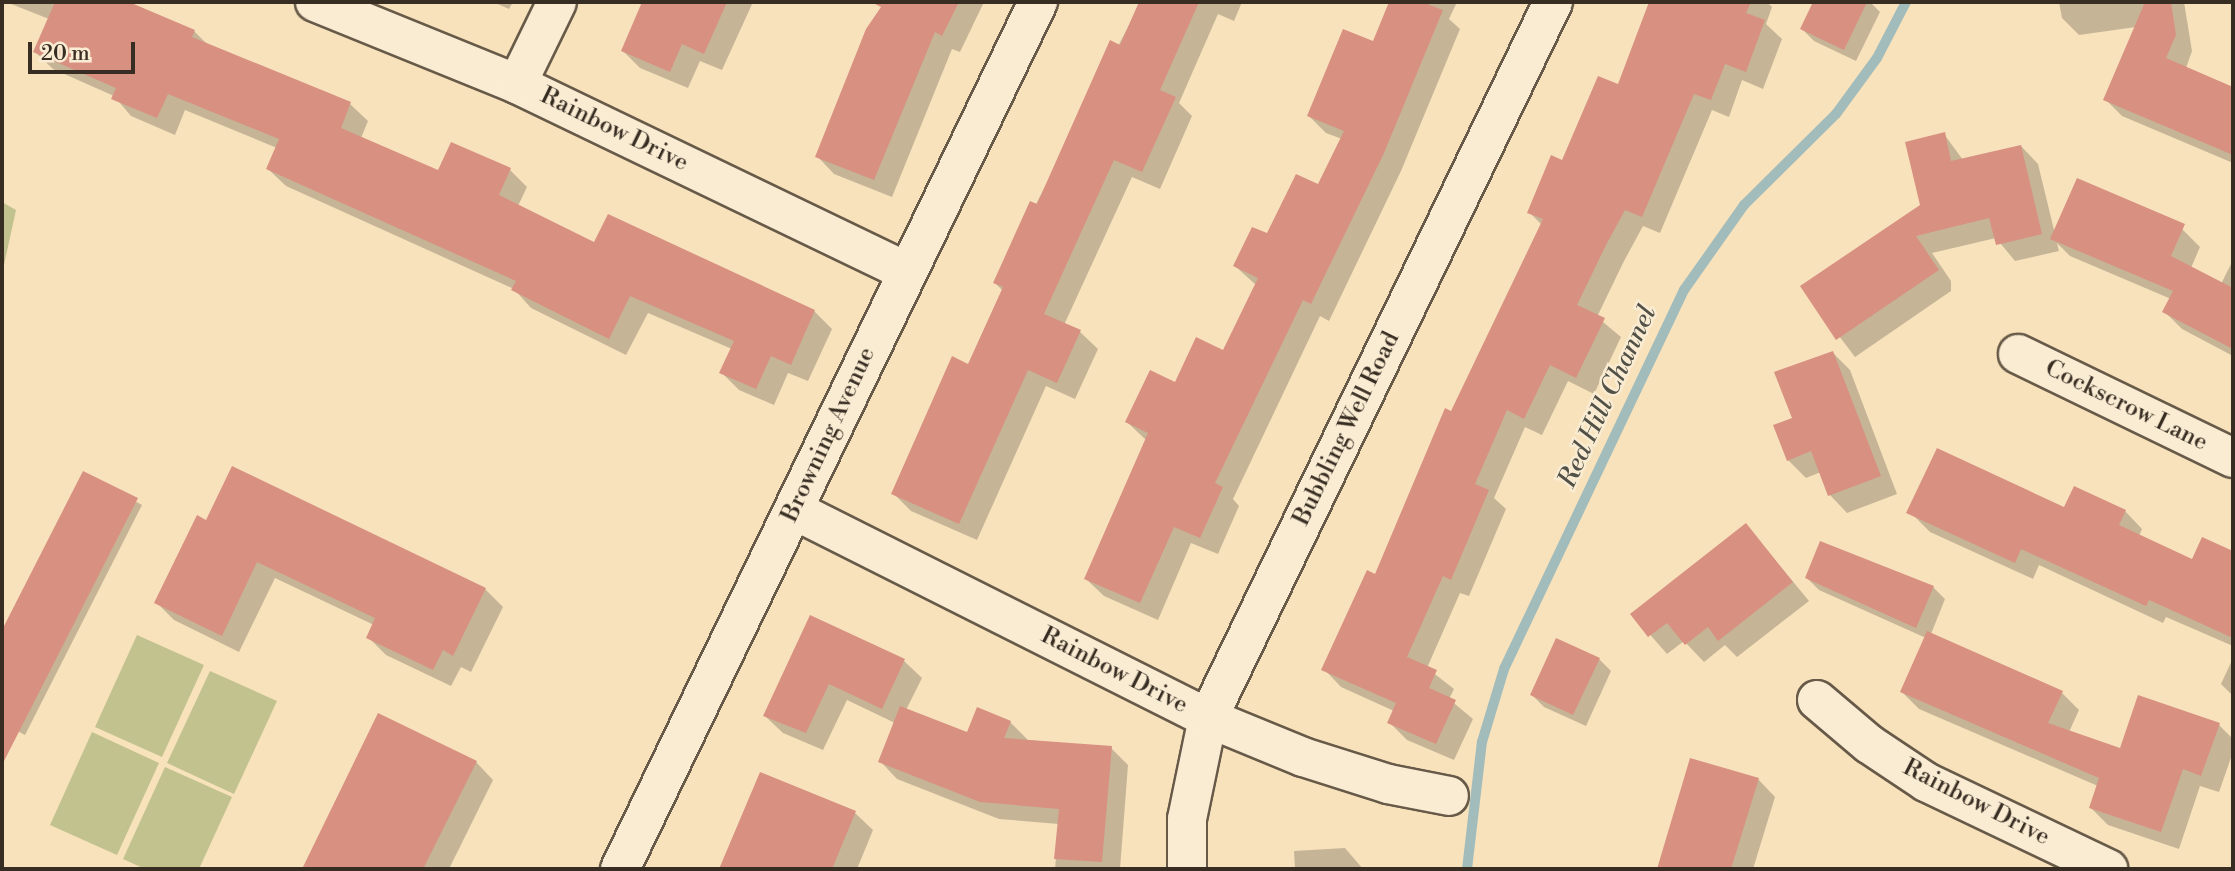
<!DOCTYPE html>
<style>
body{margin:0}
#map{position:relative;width:2235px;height:871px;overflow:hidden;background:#f8e2bc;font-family:"Libre Bodoni",serif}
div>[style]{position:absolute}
.green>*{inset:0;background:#c1c28e}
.shadow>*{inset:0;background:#0003}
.stream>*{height:10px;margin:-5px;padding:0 5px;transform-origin:5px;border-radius:5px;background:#a2bcbb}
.building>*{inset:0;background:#d89081}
.roads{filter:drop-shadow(2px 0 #675a48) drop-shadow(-2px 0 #675a48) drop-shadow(0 2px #675a48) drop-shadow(0 -2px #675a48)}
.minor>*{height:38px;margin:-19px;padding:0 19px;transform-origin:19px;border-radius:19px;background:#faecd3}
span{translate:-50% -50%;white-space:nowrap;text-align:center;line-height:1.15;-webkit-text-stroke:5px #faecd3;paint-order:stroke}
.street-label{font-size:24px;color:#372d22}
.water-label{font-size:26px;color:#525148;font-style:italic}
.frame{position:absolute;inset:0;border:4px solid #372d22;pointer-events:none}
.scale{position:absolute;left:28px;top:42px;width:107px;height:32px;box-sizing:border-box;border:4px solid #372d22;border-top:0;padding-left:9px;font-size:21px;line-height:24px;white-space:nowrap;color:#372d22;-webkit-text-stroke:5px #faecd3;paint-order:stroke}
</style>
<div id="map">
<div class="green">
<div style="clip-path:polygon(2px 202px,16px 210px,2px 274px)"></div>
<div style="clip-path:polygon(137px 635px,204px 665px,162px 757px,95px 727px)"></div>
<div style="clip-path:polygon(210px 671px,277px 701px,234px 794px,167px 763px)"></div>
<div style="clip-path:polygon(92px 732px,159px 763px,117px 855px,50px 825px)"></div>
<div style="clip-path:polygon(165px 767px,232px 797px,199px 869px,145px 869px,123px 859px)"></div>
</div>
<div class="shadow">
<div style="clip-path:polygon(6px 2px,124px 2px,194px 31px,209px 46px,350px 104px,368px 121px,361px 138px,439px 172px,510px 170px,527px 187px,518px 206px,595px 245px,814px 311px,832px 329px,808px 381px,788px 373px,774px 405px,739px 390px,721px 372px,732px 349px,648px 313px,626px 355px,531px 308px,514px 289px,286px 186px,268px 169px,277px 148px,185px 110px,175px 135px,131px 116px,114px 96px,53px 69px,35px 52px,49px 19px)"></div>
<div style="clip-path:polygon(493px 2px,513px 2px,509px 9px)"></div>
<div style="clip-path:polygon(644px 2px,753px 2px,722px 70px,700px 61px,688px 88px,640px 68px,623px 51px)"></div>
<div style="clip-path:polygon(885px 2px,984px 2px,960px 52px,952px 49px,892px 197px,834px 174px,817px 156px)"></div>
<div style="clip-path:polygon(1141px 2px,1242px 2px,1234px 21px,1218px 14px,1179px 103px,1192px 116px,1160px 189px,1132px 177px,1064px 325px,1080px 332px,1098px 349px,1075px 399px,1046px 386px,977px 540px,911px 511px,893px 493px,969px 366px,1003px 291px,995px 283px)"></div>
<div style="clip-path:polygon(1391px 2px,1457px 2px,1449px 19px,1460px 29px,1401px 171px,1329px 321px,1320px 316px,1233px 499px,1239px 506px,1218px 554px,1191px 543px,1158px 620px,1104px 596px,1086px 579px,1146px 440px,1127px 422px,1224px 352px,1256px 285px,1235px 266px,1319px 187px,1342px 139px,1326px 133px,1309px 116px,1374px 43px)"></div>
<div style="clip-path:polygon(1651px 2px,1767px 2px,1772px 7px,1766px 24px,1782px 39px,1763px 89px,1742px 80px,1729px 117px,1712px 110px,1660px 233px,1643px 226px,1623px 263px,1597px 317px,1621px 337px,1594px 394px,1568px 381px,1542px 435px,1525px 427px,1494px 498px,1506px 509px,1469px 596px,1460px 593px,1427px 668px,1454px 689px,1449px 699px,1473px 719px,1454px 760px,1407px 740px,1389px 722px,1394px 711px,1341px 687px,1324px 669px,1376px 576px,1542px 225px,1529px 212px,1619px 87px)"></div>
<div style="clip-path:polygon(1815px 2px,1870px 2px,1880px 12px,1856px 61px,1814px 41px,1802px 29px)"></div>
<div style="clip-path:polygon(2059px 2px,2184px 2px,2192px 51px,2186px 68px,2233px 89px,2233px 163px,2122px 116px,2105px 99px,2136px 27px,2079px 35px,2062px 18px)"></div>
<div style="clip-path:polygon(1944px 134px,1963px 160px,2021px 146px,2038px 164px,2055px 234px,2182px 229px,2200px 247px,2191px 268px,2221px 284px,2233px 260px,2233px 356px,2182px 329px,2164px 311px,2171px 299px,2070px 256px,2057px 243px,2059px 251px,2015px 261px,1996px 238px,1932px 253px,1951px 281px,1951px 291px,1855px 357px,1802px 287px,1922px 206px)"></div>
<div style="clip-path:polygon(1833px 353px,1850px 370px,1897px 494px,1847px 513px,1830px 495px,1821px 472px,1806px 478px,1788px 460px,1794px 419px)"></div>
<div style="clip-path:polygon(84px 473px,142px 505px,25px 735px,2px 723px,2px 634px)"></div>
<div style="clip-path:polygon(2065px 509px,2125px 511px,2142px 529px,2139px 536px,2193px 561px,2203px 540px,2233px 553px,2233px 646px,2166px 617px,2163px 623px,2039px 565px,2033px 579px,1930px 532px,1912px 514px)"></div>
<div style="clip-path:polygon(206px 522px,485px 589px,503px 607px,471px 672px,461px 667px,451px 686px,386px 655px,368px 637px,374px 625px,275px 578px,239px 652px,174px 620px,156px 602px)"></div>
<div style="clip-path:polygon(1746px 525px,1809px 601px,1737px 657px,1725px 645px,1704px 662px,1684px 641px,1667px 654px,1632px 614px)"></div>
<div style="clip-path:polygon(1807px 578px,1933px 587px,1945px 599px,1931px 634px,2062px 693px,2079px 710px,2069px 732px,2122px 750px,2219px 725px,2233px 739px,2233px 752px,2219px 792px,2200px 786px,2179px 849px,2108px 825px,2091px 808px,2098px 786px,1919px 709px,1902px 692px,1926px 638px,1819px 590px)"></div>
<div style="clip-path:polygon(811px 617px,904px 661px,922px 678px,906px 710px,968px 735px,1010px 722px,1028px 740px,1111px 748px,1128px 765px,1120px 869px,1055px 869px,1059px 824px,999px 819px,897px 779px,880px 761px,895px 723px,847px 700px,823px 750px,783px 733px,765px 716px)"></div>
<div style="clip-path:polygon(2233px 658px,2233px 696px,2221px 684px)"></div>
<div style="clip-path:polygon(1599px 659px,1611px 671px,1586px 726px,1544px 707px,1532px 695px)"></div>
<div style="clip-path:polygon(379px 715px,476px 762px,493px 780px,449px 869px,303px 869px)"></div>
<div style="clip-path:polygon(1691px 760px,1758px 779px,1775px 797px,1753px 869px,1659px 869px)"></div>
<div style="clip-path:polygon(761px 774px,855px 813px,873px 830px,857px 869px,723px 869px)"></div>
<div style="clip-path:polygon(1345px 848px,1363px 869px,1295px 869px,1294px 851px)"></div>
</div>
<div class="stream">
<div style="left:1467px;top:869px;width:128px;rotate:-83.3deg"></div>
<div style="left:1482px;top:742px;width:76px;rotate:-73.2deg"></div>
<div style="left:1504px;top:669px;width:420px;rotate:-64.6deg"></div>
<div style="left:1684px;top:290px;width:104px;rotate:-54.8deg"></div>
<div style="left:1744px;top:205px;width:129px;rotate:-44.7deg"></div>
<div style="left:1836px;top:114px;width:69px;rotate:-53.8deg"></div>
<div style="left:1877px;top:58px;width:63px;rotate:-62.6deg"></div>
</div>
<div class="building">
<div style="clip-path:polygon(55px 2px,129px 2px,195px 30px,192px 37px,351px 102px,341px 128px,438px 170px,451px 142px,511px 168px,499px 195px,594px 242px,608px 214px,815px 310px,791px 365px,771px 356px,756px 389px,719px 373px,734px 341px,630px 296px,609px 339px,511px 290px,516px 281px,266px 169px,279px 139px,168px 94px,157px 118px,111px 99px,116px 88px,33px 52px)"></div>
<div style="clip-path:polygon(642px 2px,727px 2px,704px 54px,682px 44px,670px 72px,621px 51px)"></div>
<div style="clip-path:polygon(871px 2px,959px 2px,942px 36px,935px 32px,874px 180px,815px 157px,866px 29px,881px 7px)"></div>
<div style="clip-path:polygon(1139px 2px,1199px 2px,1160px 90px,1176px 97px,1142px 172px,1114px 160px,1044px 314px,1081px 330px,1057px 383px,1028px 370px,959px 524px,891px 494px,952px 356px,968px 364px,1003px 287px,993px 283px,1030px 201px,1037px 204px,1110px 40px,1120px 45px)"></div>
<div style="clip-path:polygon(1389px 2px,1422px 2px,1443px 10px,1384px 153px,1311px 304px,1303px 300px,1215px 483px,1223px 487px,1200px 538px,1174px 527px,1140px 603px,1084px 579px,1148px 433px,1125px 422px,1150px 370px,1175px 382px,1196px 337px,1223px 350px,1258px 278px,1233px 266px,1252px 227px,1267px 233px,1296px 174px,1318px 184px,1344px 131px,1307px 116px,1343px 29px,1373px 41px)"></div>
<div style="clip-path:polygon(1649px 2px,1751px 2px,1746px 13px,1765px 20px,1746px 72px,1725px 64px,1711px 100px,1694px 94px,1642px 217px,1625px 210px,1606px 245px,1577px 305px,1605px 318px,1576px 378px,1550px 365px,1524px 419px,1507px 410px,1475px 484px,1489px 490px,1451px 580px,1443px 576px,1407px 657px,1437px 670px,1429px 688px,1456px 700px,1436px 744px,1387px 723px,1396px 703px,1321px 670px,1367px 570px,1375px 574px,1445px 408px,1451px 411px,1543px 219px,1527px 213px,1551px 155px,1562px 160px,1598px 76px,1618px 84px)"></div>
<div style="clip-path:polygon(1813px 2px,1867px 2px,1844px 50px,1800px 29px)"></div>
<div style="clip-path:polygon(2145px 2px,2171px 2px,2176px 35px,2166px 58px,2233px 87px,2233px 155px,2103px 100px)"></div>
<div style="clip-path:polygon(1945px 132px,1951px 161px,2021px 145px,2042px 234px,1996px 245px,1989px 218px,1916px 236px,1939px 270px,1836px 340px,1800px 286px,1920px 205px,1905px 142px)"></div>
<div style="clip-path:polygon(2077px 178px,2185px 224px,2171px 256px,2233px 288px,2233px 349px,2162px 312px,2173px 291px,2050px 239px)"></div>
<div style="clip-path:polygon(1833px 351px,1881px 476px,1828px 496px,1811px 451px,1787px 461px,1773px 425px,1792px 418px,1774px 372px)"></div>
<div style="clip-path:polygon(1937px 448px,2064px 507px,2074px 486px,2126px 510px,2119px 525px,2192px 559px,2202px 537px,2233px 551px,2233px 638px,2149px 600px,2146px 606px,2021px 549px,2015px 563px,1906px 513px)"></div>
<div style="clip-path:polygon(232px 466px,486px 588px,453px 656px,443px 650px,433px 670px,366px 638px,375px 618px,257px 562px,222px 636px,154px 603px,197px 515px,206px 520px)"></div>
<div style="clip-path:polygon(83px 471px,138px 498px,2px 765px,2px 630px)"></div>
<div style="clip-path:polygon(1746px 523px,1793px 582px,1718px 641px,1708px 627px,1685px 645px,1667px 623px,1648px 637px,1630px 614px)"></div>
<div style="clip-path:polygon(1820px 541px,1934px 586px,1916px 628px,1805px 578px)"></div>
<div style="clip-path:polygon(810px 615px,905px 659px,882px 709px,829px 684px,806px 733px,763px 716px)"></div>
<div style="clip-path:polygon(1927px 631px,2063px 691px,2048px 723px,2120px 748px,2138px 695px,2220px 723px,2201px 776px,2183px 769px,2161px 832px,2089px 808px,2099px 778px,1900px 692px)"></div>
<div style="clip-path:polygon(1556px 638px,1600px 658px,1573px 715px,1530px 695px)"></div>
<div style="clip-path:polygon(900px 706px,967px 732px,977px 707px,1011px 721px,1004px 738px,1112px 746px,1102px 862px,1054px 859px,1059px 809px,980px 802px,878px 762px)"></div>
<div style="clip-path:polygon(378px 713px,477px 761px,423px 869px,302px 869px)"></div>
<div style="clip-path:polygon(1690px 758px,1759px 778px,1731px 869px,1657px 869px)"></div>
<div style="clip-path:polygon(760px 772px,856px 811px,832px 869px,719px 869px)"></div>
</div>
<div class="roads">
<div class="minor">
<div style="left:315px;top:2px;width:218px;rotate:22.1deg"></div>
<div style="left:517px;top:84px;width:433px;rotate:25.7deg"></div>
<div style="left:517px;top:84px;width:91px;rotate:-64deg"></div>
<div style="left:2018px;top:354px;width:239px;rotate:25.8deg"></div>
<div style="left:794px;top:510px;width:463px;rotate:26.7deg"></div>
<div style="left:1208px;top:718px;width:103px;rotate:22.3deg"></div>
<div style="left:1303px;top:757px;width:89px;rotate:17.6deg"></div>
<div style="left:1388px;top:784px;width:62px;rotate:11.1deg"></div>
<div style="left:1817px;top:700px;width:68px;rotate:40.2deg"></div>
<div style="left:1869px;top:744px;width:69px;rotate:33.7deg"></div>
<div style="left:1926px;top:782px;width:202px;rotate:25.5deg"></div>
<div style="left:620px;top:869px;width:963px;rotate:-64.26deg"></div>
<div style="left:1187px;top:869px;width:50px;rotate:-90deg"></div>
<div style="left:1187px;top:819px;width:103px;rotate:-78.3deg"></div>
<div style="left:1208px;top:718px;width:795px;rotate:-64.27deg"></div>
</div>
</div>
<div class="street-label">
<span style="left:614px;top:130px;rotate:26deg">Rainbow Drive</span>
<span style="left:2126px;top:406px;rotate:26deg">Cockscrow Lane</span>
<span style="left:1347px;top:429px;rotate:-64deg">Bubbling Well Road</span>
<span style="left:829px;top:435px;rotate:-65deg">Browning Avenue</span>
<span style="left:1114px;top:671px;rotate:27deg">Rainbow Drive</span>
<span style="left:1976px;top:803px;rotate:27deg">Rainbow Drive</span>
</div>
<div class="water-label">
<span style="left:1608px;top:397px;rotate:-65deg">Red Hill Channel</span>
</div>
<div class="frame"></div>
<div class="scale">20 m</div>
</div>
